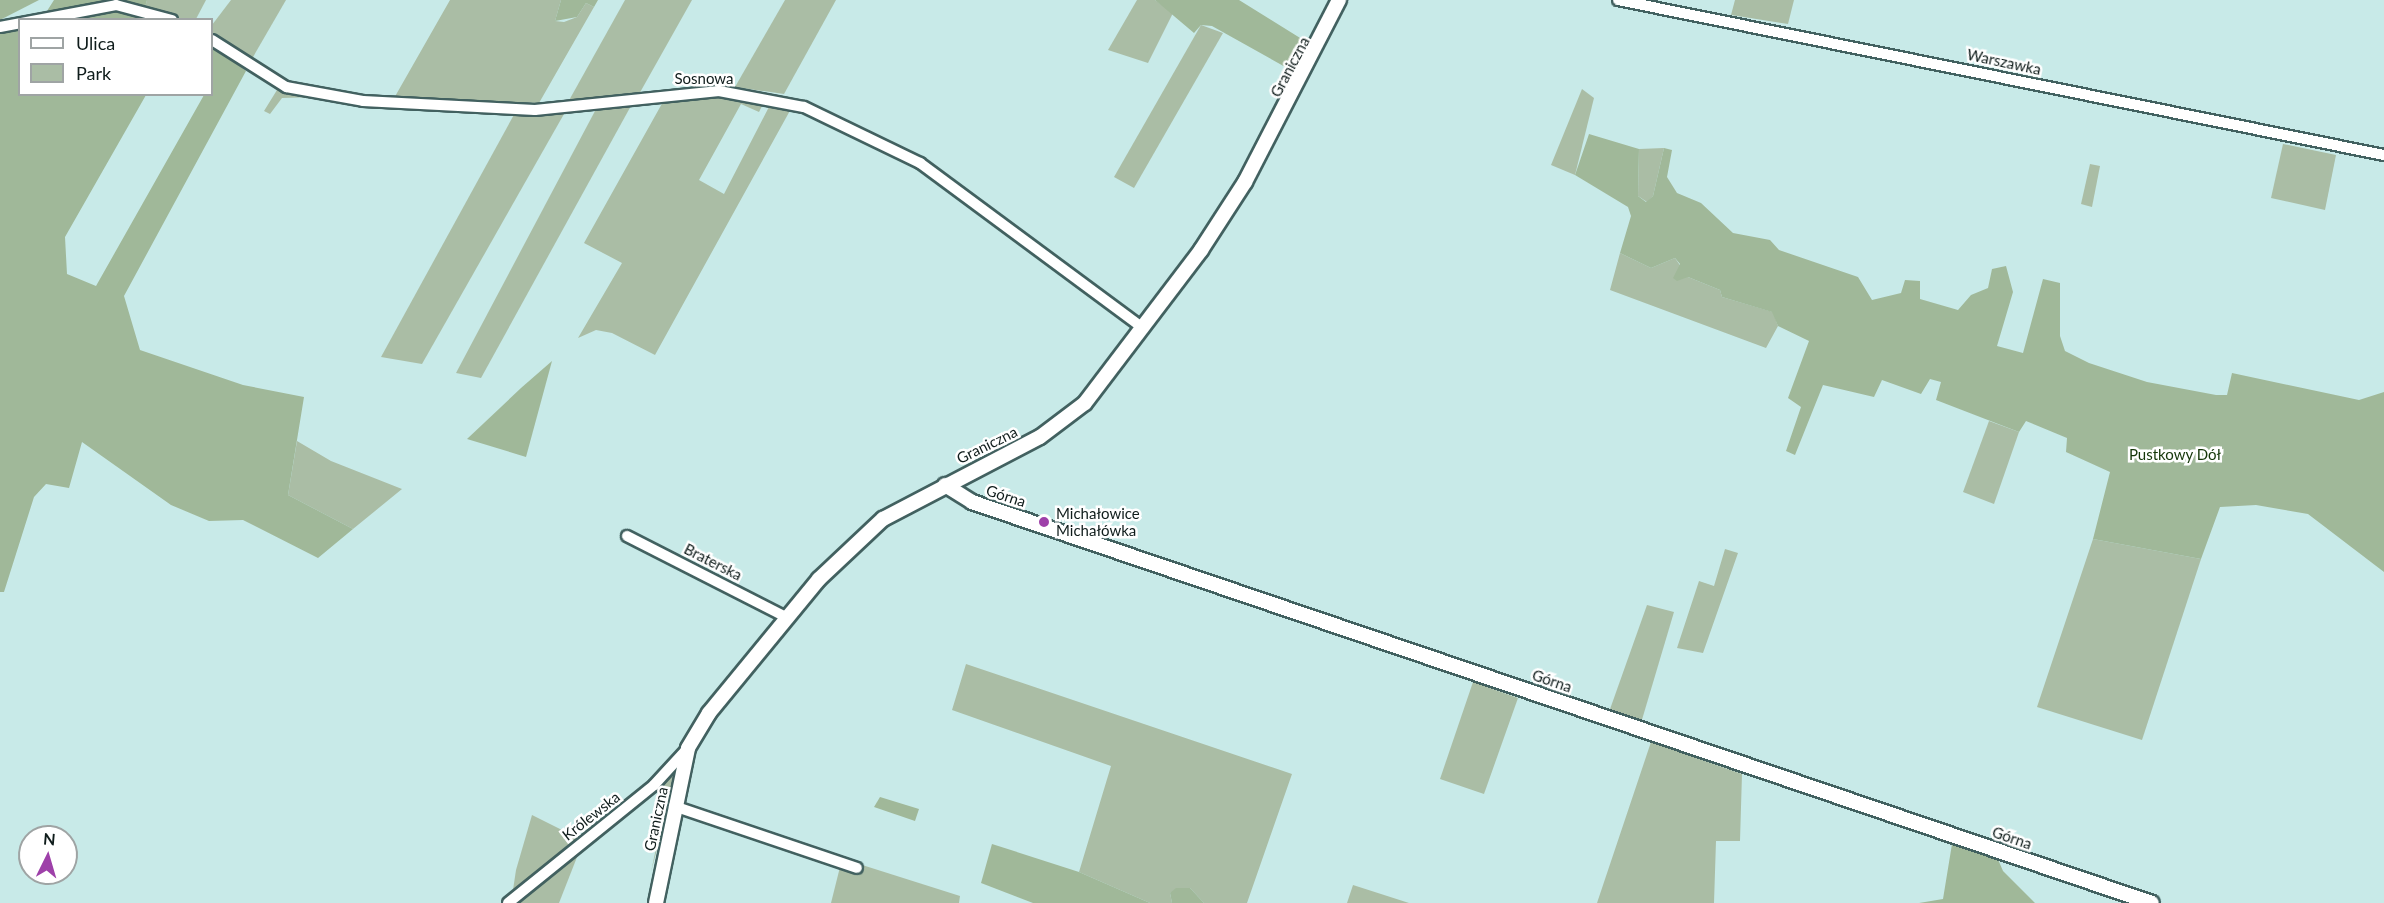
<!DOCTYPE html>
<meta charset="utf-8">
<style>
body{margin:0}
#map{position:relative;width:2384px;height:903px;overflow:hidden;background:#c8eae8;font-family:Lato,sans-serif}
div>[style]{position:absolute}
.green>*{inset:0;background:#aabda5}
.forest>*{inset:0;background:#a0b899}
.roads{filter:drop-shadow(2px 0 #426160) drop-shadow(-2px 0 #426160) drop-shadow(0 2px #426160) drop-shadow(0 -2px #426160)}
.minor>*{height:10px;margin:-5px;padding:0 5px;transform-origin:5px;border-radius:5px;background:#fff}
.tertiary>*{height:14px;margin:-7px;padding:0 7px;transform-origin:7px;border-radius:7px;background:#fff}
.dots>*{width:16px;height:16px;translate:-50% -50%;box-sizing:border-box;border:3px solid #fff;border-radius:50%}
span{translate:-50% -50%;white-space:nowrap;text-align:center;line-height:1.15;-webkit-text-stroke:5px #fff;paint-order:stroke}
.street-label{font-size:15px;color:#0f1c1b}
.park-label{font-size:15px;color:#143608}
.poi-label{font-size:15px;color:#0f1c1b}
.left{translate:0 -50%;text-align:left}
.legend{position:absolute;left:18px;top:18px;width:195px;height:78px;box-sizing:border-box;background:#fff;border:2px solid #9fa4a4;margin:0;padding:8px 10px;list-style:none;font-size:18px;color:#0f1c1b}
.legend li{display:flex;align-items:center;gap:12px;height:30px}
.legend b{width:30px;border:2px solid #9fa4a4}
.north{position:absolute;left:18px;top:825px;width:60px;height:60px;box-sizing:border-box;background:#fff;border:2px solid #9fa4a4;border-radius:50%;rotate:5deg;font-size:16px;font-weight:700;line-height:24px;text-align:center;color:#0f1c1b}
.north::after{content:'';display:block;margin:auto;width:21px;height:27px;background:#9e40a9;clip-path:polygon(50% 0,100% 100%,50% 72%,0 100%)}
</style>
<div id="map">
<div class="green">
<div style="clip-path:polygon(147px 0,206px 0,196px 19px,179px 19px,145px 7px)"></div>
<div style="clip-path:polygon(231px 0,286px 0,249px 64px,212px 37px,212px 25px)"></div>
<div style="clip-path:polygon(450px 0,561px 0,555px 21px,564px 22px,577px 17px,586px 3px,594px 7px,539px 103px,393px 100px)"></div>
<div style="clip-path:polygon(625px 0,692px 0,638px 96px,567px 104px)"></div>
<div style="clip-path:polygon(785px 0,836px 0,784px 94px,735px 87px)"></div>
<div style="clip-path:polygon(1137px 0,1155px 0,1173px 13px,1148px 63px,1108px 50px)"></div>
<div style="clip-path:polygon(1735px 0,1794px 0,1788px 24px,1731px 15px)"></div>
<div style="clip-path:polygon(1201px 25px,1223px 33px,1134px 188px,1114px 177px)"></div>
<div style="clip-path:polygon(216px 45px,317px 97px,282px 98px,270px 114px,264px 111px,277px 90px)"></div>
<div style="clip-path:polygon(1582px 89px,1594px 98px,1575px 175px,1551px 165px)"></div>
<div style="clip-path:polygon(712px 95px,765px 100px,759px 112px,741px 104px,699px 180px,724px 194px,772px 101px,792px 107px,655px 355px,612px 333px,596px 330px,578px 338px,622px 263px,584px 243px,664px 100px)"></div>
<div style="clip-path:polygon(632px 104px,481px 378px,456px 373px,595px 111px)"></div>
<div style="clip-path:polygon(516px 111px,564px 114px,422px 364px,381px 357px)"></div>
<div style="clip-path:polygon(2283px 144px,2336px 155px,2325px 210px,2271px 198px)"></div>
<div style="clip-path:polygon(1664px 148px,1653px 196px,1647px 202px,1638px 196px,1639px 149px)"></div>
<div style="clip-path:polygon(2090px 164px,2100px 166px,2092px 207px,2081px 204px)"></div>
<div style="clip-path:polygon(1620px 253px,1651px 268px,1675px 258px,1688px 277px,1720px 290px,1722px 297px,1773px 312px,1778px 326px,1766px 348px,1610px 290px)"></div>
<div style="clip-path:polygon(1989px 421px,2019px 432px,1994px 504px,1963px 492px)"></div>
<div style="clip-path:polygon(297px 441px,331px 461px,402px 489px,353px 529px,288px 495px)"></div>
<div style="clip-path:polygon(2093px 539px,2201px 559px,2142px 740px,2037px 707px)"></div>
<div style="clip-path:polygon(1725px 549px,1738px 553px,1703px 653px,1677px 648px,1699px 581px,1714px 586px)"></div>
<div style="clip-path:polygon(1647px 605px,1674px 612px,1641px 723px,1609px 712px)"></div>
<div style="clip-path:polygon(966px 664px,1292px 774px,1247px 903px,1204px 903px,1190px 888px,1170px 893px,1172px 903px,1150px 903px,1079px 872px,1111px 766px,952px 710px)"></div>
<div style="clip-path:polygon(1473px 682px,1518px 698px,1484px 794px,1440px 779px)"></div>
<div style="clip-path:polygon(1651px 742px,1742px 774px,1740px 841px,1716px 841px,1714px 903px,1597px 903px)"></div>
<div style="clip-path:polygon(675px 766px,679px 766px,651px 872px,669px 787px,661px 786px)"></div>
<div style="clip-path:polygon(532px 815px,580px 839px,513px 890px,516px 870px)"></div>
<div style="clip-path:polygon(579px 852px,559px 903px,514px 903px)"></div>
<div style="clip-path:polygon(859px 864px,960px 896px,959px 903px,831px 903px,840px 867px)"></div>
<div style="clip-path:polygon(1353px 885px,1409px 903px,1347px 903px)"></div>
</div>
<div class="forest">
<div style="clip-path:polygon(0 0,39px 0,0 20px)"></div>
<div style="clip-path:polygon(54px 0,147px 0,145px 7px,114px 1px,47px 11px)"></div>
<div style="clip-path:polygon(561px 0,598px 0,594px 7px,586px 3px,577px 17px,555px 21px)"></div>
<div style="clip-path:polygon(1155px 0,1239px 0,1313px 46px,1296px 73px,1212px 26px,1201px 25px,1194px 33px)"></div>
<div style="clip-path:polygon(114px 7px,159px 20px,38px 20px)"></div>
<div style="clip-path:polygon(19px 22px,20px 94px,146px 95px,65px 237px,67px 274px,96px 286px,204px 95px,212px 94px,212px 43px,246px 71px,124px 296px,140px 350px,243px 385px,304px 397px,288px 495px,353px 529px,318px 558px,243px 520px,209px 521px,171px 505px,82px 442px,69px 488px,46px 484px,34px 497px,4px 592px,0 592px,0 32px)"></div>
<div style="clip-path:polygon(1589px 134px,1639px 149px,1638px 196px,1646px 202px,1653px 196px,1664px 148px,1672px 150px,1667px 177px,1677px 193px,1701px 203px,1733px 233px,1770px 240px,1779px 250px,1858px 277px,1872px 300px,1901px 293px,1905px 280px,1920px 281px,1920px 299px,1958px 310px,1971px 295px,1988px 288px,1992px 269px,2006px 266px,2013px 292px,1997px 346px,2023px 353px,2043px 279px,2060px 283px,2060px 336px,2065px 351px,2089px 363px,2147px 382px,2216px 395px,2227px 395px,2232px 373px,2359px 400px,2384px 392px,2384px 572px,2308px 514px,2256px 505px,2220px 507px,2201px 559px,2093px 539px,2110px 472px,2066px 452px,2067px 438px,2026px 421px,2019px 432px,1936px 400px,1941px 382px,1930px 379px,1921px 394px,1882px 380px,1874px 397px,1823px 385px,1795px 455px,1786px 451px,1801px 407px,1788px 398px,1809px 341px,1778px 326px,1772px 312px,1722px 297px,1720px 290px,1688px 277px,1677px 281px,1673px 278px,1680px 264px,1675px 258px,1651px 268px,1620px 253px,1631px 216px,1628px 207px,1575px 175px)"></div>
<div style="clip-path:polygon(552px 361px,526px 457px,467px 439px,521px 388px)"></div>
<div style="clip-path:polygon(880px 797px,919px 809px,915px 821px,874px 807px)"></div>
<div style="clip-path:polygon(992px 844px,1079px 872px,1150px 903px,1033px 903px,981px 883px)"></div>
<div style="clip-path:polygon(1952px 844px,1997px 857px,2003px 871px,2035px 903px,1919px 903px,1943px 899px)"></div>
<div style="clip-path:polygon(1176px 888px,1190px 888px,1204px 903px,1172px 903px,1170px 893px)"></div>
</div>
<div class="roads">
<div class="minor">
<div style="left:1618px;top:0;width:782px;rotate:11.44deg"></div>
<div style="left:0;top:27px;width:118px;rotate:-10.7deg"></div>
<div style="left:116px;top:5px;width:58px;rotate:15deg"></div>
<div style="left:212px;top:40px;width:88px;rotate:32.4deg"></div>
<div style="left:286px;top:87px;width:78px;rotate:10.3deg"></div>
<div style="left:363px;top:101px;width:172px;rotate:3deg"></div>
<div style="left:535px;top:110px;width:185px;rotate:-5.9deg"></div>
<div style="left:719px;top:91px;width:86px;rotate:10.7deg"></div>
<div style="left:804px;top:107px;width:129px;rotate:25.8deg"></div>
<div style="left:920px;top:163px;width:277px;rotate:36.5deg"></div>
<div style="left:627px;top:536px;width:178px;rotate:27deg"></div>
<div style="left:674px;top:806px;width:193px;rotate:18.7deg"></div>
<div style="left:508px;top:903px;width:188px;rotate:-38.9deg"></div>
<div style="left:654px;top:785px;width:50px;rotate:-47.4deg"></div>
</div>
<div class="tertiary">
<div style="left:945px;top:485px;width:32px;rotate:32deg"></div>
<div style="left:972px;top:502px;width:1246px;rotate:18.77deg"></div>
<div style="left:656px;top:903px;width:158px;rotate:-78.3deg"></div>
<div style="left:688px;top:748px;width:41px;rotate:-59deg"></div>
<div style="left:709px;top:713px;width:173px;rotate:-50.6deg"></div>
<div style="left:819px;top:579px;width:88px;rotate:-43.2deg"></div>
<div style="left:883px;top:519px;width:177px;rotate:-27.6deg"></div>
<div style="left:1040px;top:437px;width:56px;rotate:-37.1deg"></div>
<div style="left:1085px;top:403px;width:192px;rotate:-52.8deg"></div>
<div style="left:1201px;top:250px;width:81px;rotate:-57.1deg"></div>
<div style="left:1245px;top:182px;width:205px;rotate:-62.7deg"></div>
</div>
</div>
<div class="dots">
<div style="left:1044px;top:522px;background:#9e40a9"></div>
</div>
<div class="street-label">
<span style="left:2004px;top:62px;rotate:12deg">Warszawka</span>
<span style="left:1290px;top:67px;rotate:-62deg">Graniczna</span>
<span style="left:704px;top:79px">Sosnowa</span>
<span style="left:987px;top:445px;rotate:-26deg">Graniczna</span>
<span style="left:1006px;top:496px;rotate:18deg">Górna</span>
<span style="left:713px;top:562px;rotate:27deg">Braterska</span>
<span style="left:1552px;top:681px;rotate:19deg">Górna</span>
<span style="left:591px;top:816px;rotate:-38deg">Królewska</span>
<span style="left:656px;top:819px;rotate:-78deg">Graniczna</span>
<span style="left:2012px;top:838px;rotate:19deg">Górna</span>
</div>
<div class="park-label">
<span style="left:2175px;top:455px">Pustkowy Dół</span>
</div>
<div class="poi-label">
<span class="left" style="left:1056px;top:522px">Michałowice<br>Michałówka</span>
</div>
<ul class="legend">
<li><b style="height:8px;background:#fff"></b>Ulica</li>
<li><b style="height:16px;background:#aabda5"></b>Park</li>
</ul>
<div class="north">N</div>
</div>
